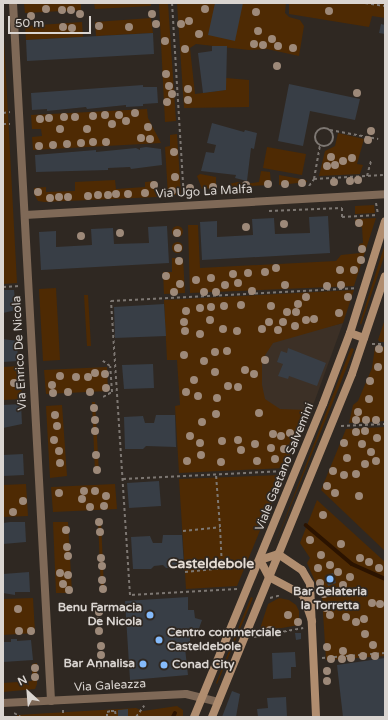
<!DOCTYPE html>
<style>
body{margin:0}
#map{position:relative;width:388px;height:720px;overflow:hidden;background:#2f2822;font-family:"Varela Round",sans-serif}
div>[style]{position:absolute}
.built>*{inset:0;background:#3c3026}
.green>*{inset:0;background:#4e2a03}
.round{border-radius:50%}
.stream>*{height:3.5px;margin:-1.75px;padding:0 1.75px;transform-origin:1.75px;border-radius:1.75px;background:#2b1300}
.building>*{inset:0;background:#383e46}
.path>*{height:2px;margin-top:-1px;transform-origin:0;background:repeating-linear-gradient(90deg,#7d7772 0 3px,transparent 0 6px)}
.path>.ring{margin:-1px;padding:0;box-sizing:content-box;background:none;border:2px solid #7d7772;border-radius:50%}
.street>*{height:8px;margin:-4px;padding:0 4px;transform-origin:4px;border-radius:4px;background:#7f6957}
.secondary>*{height:8px;margin:-4px;padding:0 4px;transform-origin:4px;border-radius:4px;background:#b08d6f}
.trees>*{width:8px;height:8px;margin:-4px;border-radius:50%;background:#9d8979}
.dots>*{width:11px;height:11px;translate:-50% -50%;box-sizing:border-box;border:2px solid #2f2822;border-radius:50%}
span{translate:-50% -50%;white-space:nowrap;text-align:center;line-height:1.15;-webkit-text-stroke:3.5px #2f2822;paint-order:stroke}
.street-label{font-size:12px;color:#dad5d1}
.poi-label{font-size:12px;color:#dad5d1;font-weight:700}
.right{translate:-100% -50%;text-align:right}
.left{translate:0 -50%;text-align:left}
.quarter-label{font-size:14px;color:#e4dbd3;font-weight:700}
.frame{position:absolute;inset:0;border:4px solid #dad5d1;pointer-events:none}
.north{position:absolute;left:8px;top:672px;width:40px;height:40px;-webkit-text-stroke:3px #2f2822;paint-order:stroke;rotate:334deg;font-size:11px;font-weight:700;line-height:16px;text-align:center;color:#dad5d1}
.north::after{content:'';display:block;margin:auto;width:14px;height:18px;background:#dad5d1;clip-path:polygon(50% 0,100% 100%,50% 72%,0 100%)}
.scale{position:absolute;left:8px;top:16px;width:83px;height:18px;box-sizing:border-box;border:2px solid #dad5d1;border-top:0;padding-left:5px;font-size:12px;line-height:14px;white-space:nowrap;color:#dad5d1;-webkit-text-stroke:3px #2f2822;paint-order:stroke}
</style>
<div id="map">
<div class="built">
<div style="clip-path:polygon(343px 323px,311px 411px,262px 416px,252px 346px)"></div>
</div>
<div class="green">
<div style="clip-path:polygon(24px 3px,81px 3px,81px 10px,25px 13px)"></div>
<div style="clip-path:polygon(94px 3px,151px 3px,151px 6px,95px 9px)"></div>
<div style="clip-path:polygon(159px 3px,168px 3px,176px 121px,165px 122px)"></div>
<div style="clip-path:polygon(177px 3px,286px 3px,285px 13px,289px 17px,300px 20px,304px 26px,299px 56px,267px 49px,249px 50px,196px 44px,190px 48px,195px 94px,225px 90px,226px 78px,249px 80px,249px 107px,184px 108px)"></div>
<div style="clip-path:polygon(289px 3px,385px 3px,385px 18px,372px 16px,369px 27px,289px 14px)"></div>
<div style="clip-path:polygon(151px 18px,153px 33px,96px 36px,95px 22px)"></div>
<div style="clip-path:polygon(3px 21px,17px 283px,3px 284px)"></div>
<div style="clip-path:polygon(82px 22px,83px 37px,26px 40px,25px 26px)"></div>
<div style="clip-path:polygon(147px 109px,148px 118px,161px 143px,33px 150px,32px 137px,42px 136px,41px 129px,32px 129px,31px 115px)"></div>
<div style="clip-path:polygon(338px 133px,364px 139px,357px 164px,363px 165px,360px 174px,319px 176px,325px 151px,335px 146px)"></div>
<div style="clip-path:polygon(177px 134px,181px 195px,168px 195px,165px 147px,170px 146px,170px 135px)"></div>
<div style="clip-path:polygon(267px 147px,306px 154px,302px 175px,263px 168px)"></div>
<div style="clip-path:polygon(261px 171px,270px 172px,271px 185px,229px 187px,229px 184px,238px 182px,245px 184px,259px 182px)"></div>
<div style="clip-path:polygon(200px 174px,216px 177px,216px 188px,202px 189px,197px 176px)"></div>
<div style="clip-path:polygon(279px 175px,306px 180px,307px 182px,279px 185px)"></div>
<div style="clip-path:polygon(115px 180px,116px 189px,145px 187px,145px 182px,156px 181px,157px 197px,44px 202px,38px 201px,34px 194px,34px 188px,46px 187px,46px 192px,75px 191px,75px 182px)"></div>
<div style="clip-path:polygon(374px 205px,375px 213px,355px 214px,355px 206px)"></div>
<div style="clip-path:polygon(376px 218px,354px 286px,190px 293px,188px 225px,198px 225px,200px 268px,336px 261px,341px 255px,360px 253px,359px 244px,363px 243px,362px 227px,356px 226px,355px 219px)"></div>
<div class="round" style="left:171.5px;top:225.5px;width:11px;height:11px"></div>
<div class="round" style="left:171.5px;top:241.5px;width:11px;height:11px"></div>
<div style="clip-path:polygon(385px 244px,385px 254px,361px 325px,360px 323px)"></div>
<div style="clip-path:polygon(172px 258px,183px 258px,185px 293px,164px 294px,163px 272px,172px 272px)"></div>
<div style="clip-path:polygon(56px 288px,60px 360px,43px 361px,39px 289px)"></div>
<div style="clip-path:polygon(354px 290px,343px 323px,273px 343px,262px 360px,262px 385px,265px 399px,280px 409px,307px 410px,285px 468px,179px 473px,175px 406px,180px 405px,177px 360px,167px 360px,164px 300px)"></div>
<div style="clip-path:polygon(84px 295px,88px 295px,91px 346px,87px 346px)"></div>
<div style="clip-path:polygon(385px 319px,385px 342px,380px 342px,378px 340px)"></div>
<div style="clip-path:polygon(375px 347px,385px 347px,385px 421px,349px 423px,353px 405px,358px 401px,372px 368px)"></div>
<div style="clip-path:polygon(351px 348px,354px 349px,339px 387px,274px 547px)"></div>
<div style="clip-path:polygon(20px 366px,22px 399px,3px 400px,3px 367px)"></div>
<div style="clip-path:polygon(107px 367px,108px 391px,46px 394px,44px 370px)"></div>
<div style="clip-path:polygon(92px 402px,95px 402px,99px 473px,95px 473px)"></div>
<div style="clip-path:polygon(62px 405px,67px 476px,50px 478px,46px 406px)"></div>
<div style="clip-path:polygon(385px 427px,385px 551px,321px 490px,346px 429px)"></div>
<div style="clip-path:polygon(283px 475px,237px 586px,186px 589px,179px 479px)"></div>
<div style="clip-path:polygon(26px 484px,28px 516px,3px 517px,3px 485px)"></div>
<div style="clip-path:polygon(115px 484px,117px 509px,53px 512px,51px 487px)"></div>
<div style="clip-path:polygon(317px 500px,385px 562px,385px 656px,326px 660px,322px 597px,307px 563px,310px 558px,300px 543px)"></div>
<div style="clip-path:polygon(98px 520px,101px 520px,104px 590px,101px 591px)"></div>
<div style="clip-path:polygon(53px 522px,68px 522px,72px 593px,56px 593px)"></div>
<div style="clip-path:polygon(251px 597px,253px 598px,217px 684px,216px 683px)"></div>
<div style="clip-path:polygon(33px 598px,35px 633px,3px 635px,3px 599px)"></div>
<div style="clip-path:polygon(279px 598px,289px 600px,296px 605px,299px 611px,299px 625px,259px 632px,268px 604px)"></div>
<div style="clip-path:polygon(37px 663px,37px 684px,35px 689px,3px 692px,3px 683px,32px 681px,32px 664px)"></div>
<div style="clip-path:polygon(177px 706px,183px 710px,183px 717px,17px 717px,17px 715px,136px 708px,143px 711px)"></div>
</div>
<div class="stream">
<div style="left:306px;top:525px;width:60px;rotate:40.3deg"></div>
<div style="left:352px;top:564px;width:36px;rotate:24deg"></div>
<div style="left:173px;top:717px;width:4px;rotate:-63deg"></div>
</div>
<div class="building">
<div style="clip-path:polygon(215px 3px,243px 3px,235px 41px,208px 35px)"></div>
<div style="clip-path:polygon(381px 24px,385px 25px,385px 34px,379px 33px)"></div>
<div style="clip-path:polygon(153px 33px,154px 54px,27px 61px,26px 40px)"></div>
<div style="clip-path:polygon(212px 46px,227px 46px,226px 90px,203px 93px,198px 53px,212px 51px)"></div>
<div style="clip-path:polygon(289px 84px,360px 99px,355px 120px,310px 111px,303px 146px,278px 141px)"></div>
<div style="clip-path:polygon(143px 85px,143px 87px,157px 87px,158px 103px,143px 104px,143px 106px,126px 107px,126px 105px,87px 109px,86px 107px,47px 111px,47px 109px,32px 110px,31px 93px)"></div>
<div style="clip-path:polygon(212px 123px,244px 132px,245px 130px,257px 133px,254px 149px,251px 148px,247px 181px,235px 178px,236px 175px,201px 171px,206px 152px,214px 153px,216px 145px,207px 143px)"></div>
<div style="clip-path:polygon(146px 147px,161px 149px,162px 165px,131px 169px,130px 167px,108px 168px,108px 170px,36px 172px,35px 155px,96px 150px,96px 152px,136px 148px,140px 150px,140px 148px)"></div>
<div style="clip-path:polygon(328px 216px,330px 253px,202px 260px,200px 222px,217px 221px,217px 237px,253px 235px,252px 219px,274px 218px,275px 234px,310px 233px,309px 217px)"></div>
<div style="clip-path:polygon(167px 226px,169px 263px,41px 270px,39px 232px,56px 231px,56px 247px,92px 245px,91px 229px,113px 228px,114px 244px,149px 243px,148px 227px)"></div>
<div style="clip-path:polygon(3px 290px,14px 290px,16px 310px,3px 313px)"></div>
<div style="clip-path:polygon(164px 304px,166px 336px,115px 338px,114px 307px)"></div>
<div style="clip-path:polygon(3px 339px,17px 341px,18px 361px,3px 362px)"></div>
<div style="clip-path:polygon(288px 348px,326px 363px,317px 386px,289px 376px,288px 379px,278px 376px,283px 364px,277px 362px,281px 351px,287px 353px)"></div>
<div style="clip-path:polygon(153px 364px,154px 388px,124px 389px,122px 365px)"></div>
<div style="clip-path:polygon(21px 404px,22px 424px,3px 428px,3px 405px)"></div>
<div style="clip-path:polygon(156px 415px,175px 415px,176px 447px,146px 446px,143px 449px,125px 449px,124px 417px,143px 416px,145px 423px,154px 423px)"></div>
<div style="clip-path:polygon(23px 454px,24px 475px,3px 476px,3px 455px)"></div>
<div style="clip-path:polygon(159px 481px,161px 506px,129px 508px,127px 483px)"></div>
<div style="clip-path:polygon(10px 522px,25px 522px,26px 542px,3px 544px,3px 523px)"></div>
<div style="clip-path:polygon(163px 535px,182px 535px,184px 567px,166px 568px,163px 565px,154px 566px,151px 569px,133px 569px,131px 537px,150px 536px,153px 543px,162px 543px)"></div>
<div style="clip-path:polygon(29px 572px,30px 592px,15px 592px,15px 595px,3px 593px,3px 574px)"></div>
<div style="clip-path:polygon(333px 573px,336px 583px,328px 586px,325px 576px)"></div>
<div style="clip-path:polygon(188px 597px,188px 610px,194px 610px,195px 618px,202px 620px,196px 637px,190px 636px,190px 647px,185px 648px,188px 675px,130px 680px,125px 601px)"></div>
<div style="clip-path:polygon(295px 633px,301px 633px,301px 639px,296px 640px)"></div>
<div style="clip-path:polygon(11px 639px,17px 639px,17px 641px,31px 640px,33px 660px,3px 662px,3px 642px,11px 642px)"></div>
<div style="clip-path:polygon(295px 652px,296px 667px,291px 667px,291px 678px,273px 679px,272px 653px)"></div>
<div style="clip-path:polygon(385px 658px,385px 717px,343px 717px,337px 665px)"></div>
<div style="clip-path:polygon(232px 691px,240px 694px,236px 717px,222px 717px)"></div>
<div style="clip-path:polygon(286px 697px,287px 717px,258px 717px,257px 709px,268px 708px,267px 698px)"></div>
<div style="clip-path:polygon(128px 709px,128px 716px,118px 716px,118px 710px)"></div>
</div>
<div class="path">
<div style="left:172px;top:3px;width:194px;rotate:86.5deg"></div>
<div style="left:365px;top:3px;width:20px;rotate:9deg"></div>
<div style="left:3px;top:113px;width:7px;rotate:-8deg"></div>
<div style="left:3px;top:124px;width:7px"></div>
<div class="ring" style="left:315px;top:128px;width:16px;height:16px"></div>
<div style="left:330px;top:130px;width:49px;rotate:10.6deg"></div>
<div style="left:367px;top:176px;width:16px;rotate:-75deg"></div>
<div style="left:314px;top:179px;width:34px;rotate:-80deg"></div>
<div style="left:309px;top:186px;width:9px;rotate:-54deg"></div>
<div style="left:314px;top:179px;width:69px;rotate:-3.3deg"></div>
<div style="left:376px;top:203px;width:11px;rotate:80deg"></div>
<div style="left:269px;top:211px;width:73px;rotate:-2.4deg"></div>
<div style="left:342px;top:208px;width:9px;rotate:90deg"></div>
<div style="left:342px;top:217px;width:36px;rotate:-3deg"></div>
<div style="left:3px;top:287px;width:17px;rotate:-3deg"></div>
<div style="left:372px;top:344px;width:13px"></div>
<div style="left:103px;top:397px;width:10px;rotate:-29deg"></div>
<div style="left:112px;top:392px;width:26px;rotate:-94deg"></div>
<div style="left:110px;top:366px;width:9px;rotate:-144deg"></div>
<div style="left:341px;top:426px;width:44px;rotate:-2.6deg"></div>
<div style="left:123px;top:479px;width:163px;rotate:-2.8deg"></div>
<div style="left:183px;top:531px;width:37px;rotate:-6deg"></div>
<div style="left:220px;top:527px;width:52px;rotate:-94.4deg"></div>
<div style="left:185px;top:572px;width:37px;rotate:-6deg"></div>
<div style="left:222px;top:568px;width:41px;rotate:-92.8deg"></div>
<div style="left:237px;top:589px;width:107px;rotate:176.8deg"></div>
<div style="left:130px;top:595px;width:295px;rotate:-93.7deg"></div>
<div style="left:111px;top:301px;width:244px;rotate:-3deg"></div>
<div style="left:270px;top:598px;width:11px;rotate:-15deg"></div>
<div style="left:254px;top:637px;width:50px;rotate:-10.4deg"></div>
<div style="left:322px;top:658px;width:63px;rotate:-4.5deg"></div>
<div style="left:63px;top:710px;width:7px;rotate:90deg"></div>
<div style="left:14px;top:713px;width:8px;rotate:30deg"></div>
<div style="left:107px;top:717px;width:5px;rotate:-90deg"></div>
<div style="left:107px;top:712px;width:4px;rotate:-14deg"></div>
<div style="left:111px;top:711px;width:4px"></div>
<div style="left:115px;top:711px;width:6px;rotate:81deg"></div>
<div style="left:136px;top:717px;width:14px;rotate:-54deg"></div>
</div>
<div class="street">
<div style="left:13px;top:3px;width:699px;rotate:86.88deg"></div>
<div style="left:25px;top:215px;width:361px;rotate:-3.3deg"></div>
<div style="left:3px;top:703px;width:183px;rotate:-2.8deg"></div>
<div style="left:186px;top:694px;width:33px;rotate:14deg"></div>
</div>
<div class="secondary">
<div style="left:350px;top:333px;width:15px;rotate:20deg"></div>
<div style="left:312px;top:621px;width:28px;rotate:-109deg"></div>
<div style="left:303px;top:595px;width:38px;rotate:-152deg"></div>
<div style="left:269px;top:577px;width:19px;rotate:-118deg"></div>
<div style="left:260px;top:560px;width:19px;rotate:-18deg"></div>
<div style="left:278px;top:554px;width:29px;rotate:34deg"></div>
<div style="left:302px;top:570px;width:16px;rotate:60deg"></div>
<div style="left:310px;top:584px;width:133px;rotate:87.4deg"></div>
<div style="left:194px;top:717px;width:339px;rotate:-67.6deg"></div>
<div style="left:323px;top:404px;width:76px;rotate:-69.2deg"></div>
<div style="left:350px;top:333px;width:117px;rotate:-72.6deg"></div>
<div style="left:212px;top:717px;width:370px;rotate:-67.8deg"></div>
<div style="left:352px;top:374px;width:103px;rotate:-71.4deg"></div>
</div>
<div class="trees">
<div style="left:46px;top:9px"></div>
<div style="left:205px;top:9px"></div>
<div style="left:62px;top:10px"></div>
<div style="left:71px;top:10px"></div>
<div style="left:329px;top:11px"></div>
<div style="left:256px;top:12px"></div>
<div style="left:80px;top:14px"></div>
<div style="left:152px;top:14px"></div>
<div style="left:31px;top:16px"></div>
<div style="left:189px;top:21px"></div>
<div style="left:156px;top:24px"></div>
<div style="left:181px;top:24px"></div>
<div style="left:99px;top:26px"></div>
<div style="left:63px;top:27px"></div>
<div style="left:129px;top:27px"></div>
<div style="left:72px;top:28px"></div>
<div style="left:258px;top:31px"></div>
<div style="left:199px;top:34px"></div>
<div style="left:272px;top:39px"></div>
<div style="left:165px;top:41px"></div>
<div style="left:254px;top:44px"></div>
<div style="left:263px;top:45px"></div>
<div style="left:278px;top:46px"></div>
<div style="left:293px;top:48px"></div>
<div style="left:185px;top:49px"></div>
<div style="left:277px;top:66px"></div>
<div style="left:166px;top:74px"></div>
<div style="left:169px;top:86px"></div>
<div style="left:188px;top:89px"></div>
<div style="left:357px;top:93px"></div>
<div style="left:172px;top:94px"></div>
<div style="left:188px;top:100px"></div>
<div style="left:167px;top:102px"></div>
<div style="left:135px;top:113px"></div>
<div style="left:105px;top:115px"></div>
<div style="left:119px;top:115px"></div>
<div style="left:93px;top:116px"></div>
<div style="left:64px;top:117px"></div>
<div style="left:75px;top:117px"></div>
<div style="left:49px;top:118px"></div>
<div style="left:40px;top:119px"></div>
<div style="left:126px;top:121px"></div>
<div style="left:112px;top:124px"></div>
<div style="left:148px;top:127px"></div>
<div style="left:60px;top:129px"></div>
<div style="left:87px;top:129px"></div>
<div style="left:371px;top:131px"></div>
<div style="left:141px;top:138px"></div>
<div style="left:150px;top:139px"></div>
<div style="left:368px;top:140px"></div>
<div style="left:93px;top:142px"></div>
<div style="left:106px;top:142px"></div>
<div style="left:81px;top:143px"></div>
<div style="left:67px;top:144px"></div>
<div style="left:53px;top:145px"></div>
<div style="left:39px;top:146px"></div>
<div style="left:174px;top:152px"></div>
<div style="left:331px;top:157px"></div>
<div style="left:352px;top:158px"></div>
<div style="left:343px;top:161px"></div>
<div style="left:335px;top:165px"></div>
<div style="left:327px;top:166px"></div>
<div style="left:175px;top:177px"></div>
<div style="left:358px;top:180px"></div>
<div style="left:350px;top:181px"></div>
<div style="left:334px;top:182px"></div>
<div style="left:302px;top:183px"></div>
<div style="left:268px;top:184px"></div>
<div style="left:285px;top:184px"></div>
<div style="left:154px;top:185px"></div>
<div style="left:246px;top:185px"></div>
<div style="left:213px;top:187px"></div>
<div style="left:190px;top:188px"></div>
<div style="left:172px;top:191px"></div>
<div style="left:38px;top:192px"></div>
<div style="left:145px;top:193px"></div>
<div style="left:116px;top:194px"></div>
<div style="left:128px;top:194px"></div>
<div style="left:98px;top:195px"></div>
<div style="left:108px;top:195px"></div>
<div style="left:88px;top:196px"></div>
<div style="left:59px;top:197px"></div>
<div style="left:68px;top:197px"></div>
<div style="left:50px;top:198px"></div>
<div style="left:359px;top:223px"></div>
<div style="left:284px;top:224px"></div>
<div style="left:246px;top:227px"></div>
<div style="left:120px;top:233px"></div>
<div style="left:177px;top:233px"></div>
<div style="left:81px;top:236px"></div>
<div style="left:178px;top:248px"></div>
<div style="left:362px;top:249px"></div>
<div style="left:361px;top:260px"></div>
<div style="left:179px;top:261px"></div>
<div style="left:276px;top:268px"></div>
<div style="left:340px;top:270px"></div>
<div style="left:354px;top:270px"></div>
<div style="left:265px;top:272px"></div>
<div style="left:248px;top:273px"></div>
<div style="left:233px;top:274px"></div>
<div style="left:166px;top:276px"></div>
<div style="left:211px;top:278px"></div>
<div style="left:196px;top:280px"></div>
<div style="left:238px;top:283px"></div>
<div style="left:180px;top:284px"></div>
<div style="left:225px;top:285px"></div>
<div style="left:285px;top:285px"></div>
<div style="left:341px;top:285px"></div>
<div style="left:327px;top:286px"></div>
<div style="left:252px;top:291px"></div>
<div style="left:174px;top:292px"></div>
<div style="left:204px;top:292px"></div>
<div style="left:216px;top:292px"></div>
<div style="left:306px;top:297px"></div>
<div style="left:348px;top:297px"></div>
<div style="left:298px;top:304px"></div>
<div style="left:241px;top:305px"></div>
<div style="left:224px;top:306px"></div>
<div style="left:271px;top:306px"></div>
<div style="left:211px;top:307px"></div>
<div style="left:200px;top:308px"></div>
<div style="left:186px;top:311px"></div>
<div style="left:287px;top:312px"></div>
<div style="left:296px;top:312px"></div>
<div style="left:339px;top:313px"></div>
<div style="left:314px;top:319px"></div>
<div style="left:210px;top:320px"></div>
<div style="left:306px;top:320px"></div>
<div style="left:184px;top:322px"></div>
<div style="left:269px;top:322px"></div>
<div style="left:283px;top:322px"></div>
<div style="left:295px;top:326px"></div>
<div style="left:223px;top:329px"></div>
<div style="left:262px;top:329px"></div>
<div style="left:278px;top:330px"></div>
<div style="left:185px;top:331px"></div>
<div style="left:237px;top:331px"></div>
<div style="left:200px;top:334px"></div>
<div style="left:379px;top:349px"></div>
<div style="left:227px;top:351px"></div>
<div style="left:215px;top:352px"></div>
<div style="left:184px;top:355px"></div>
<div style="left:265px;top:360px"></div>
<div style="left:204px;top:361px"></div>
<div style="left:378px;top:367px"></div>
<div style="left:245px;top:370px"></div>
<div style="left:215px;top:372px"></div>
<div style="left:95px;top:373px"></div>
<div style="left:105px;top:374px"></div>
<div style="left:254px;top:374px"></div>
<div style="left:60px;top:376px"></div>
<div style="left:76px;top:377px"></div>
<div style="left:88px;top:377px"></div>
<div style="left:194px;top:380px"></div>
<div style="left:370px;top:381px"></div>
<div style="left:14px;top:383px"></div>
<div style="left:52px;top:385px"></div>
<div style="left:228px;top:386px"></div>
<div style="left:238px;top:387px"></div>
<div style="left:106px;top:388px"></div>
<div style="left:68px;top:392px"></div>
<div style="left:90px;top:392px"></div>
<div style="left:186px;top:392px"></div>
<div style="left:53px;top:393px"></div>
<div style="left:198px;top:396px"></div>
<div style="left:217px;top:398px"></div>
<div style="left:369px;top:399px"></div>
<div style="left:94px;top:408px"></div>
<div style="left:358px;top:412px"></div>
<div style="left:259px;top:413px"></div>
<div style="left:216px;top:414px"></div>
<div style="left:55px;top:415px"></div>
<div style="left:95px;top:420px"></div>
<div style="left:356px;top:420px"></div>
<div style="left:366px;top:420px"></div>
<div style="left:376px;top:420px"></div>
<div style="left:202px;top:422px"></div>
<div style="left:57px;top:426px"></div>
<div style="left:95px;top:431px"></div>
<div style="left:365px;top:431px"></div>
<div style="left:356px;top:432px"></div>
<div style="left:290px;top:433px"></div>
<div style="left:273px;top:434px"></div>
<div style="left:190px;top:436px"></div>
<div style="left:281px;top:436px"></div>
<div style="left:377px;top:438px"></div>
<div style="left:54px;top:440px"></div>
<div style="left:238px;top:440px"></div>
<div style="left:222px;top:441px"></div>
<div style="left:200px;top:443px"></div>
<div style="left:344px;top:443px"></div>
<div style="left:255px;top:444px"></div>
<div style="left:362px;top:444px"></div>
<div style="left:271px;top:448px"></div>
<div style="left:284px;top:449px"></div>
<div style="left:241px;top:450px"></div>
<div style="left:59px;top:451px"></div>
<div style="left:371px;top:452px"></div>
<div style="left:96px;top:455px"></div>
<div style="left:201px;top:455px"></div>
<div style="left:347px;top:458px"></div>
<div style="left:275px;top:459px"></div>
<div style="left:187px;top:461px"></div>
<div style="left:257px;top:461px"></div>
<div style="left:376px;top:461px"></div>
<div style="left:221px;top:462px"></div>
<div style="left:60px;top:463px"></div>
<div style="left:365px;top:464px"></div>
<div style="left:97px;top:470px"></div>
<div style="left:333px;top:471px"></div>
<div style="left:356px;top:474px"></div>
<div style="left:344px;top:475px"></div>
<div style="left:327px;top:486px"></div>
<div style="left:84px;top:491px"></div>
<div style="left:95px;top:491px"></div>
<div style="left:59px;top:493px"></div>
<div style="left:335px;top:493px"></div>
<div style="left:106px;top:496px"></div>
<div style="left:359px;top:496px"></div>
<div style="left:82px;top:499px"></div>
<div style="left:23px;top:501px"></div>
<div style="left:104px;top:506px"></div>
<div style="left:90px;top:507px"></div>
<div style="left:13px;top:512px"></div>
<div style="left:323px;top:515px"></div>
<div style="left:99px;top:522px"></div>
<div style="left:66px;top:530px"></div>
<div style="left:100px;top:532px"></div>
<div style="left:310px;top:540px"></div>
<div style="left:341px;top:544px"></div>
<div style="left:67px;top:547px"></div>
<div style="left:321px;top:555px"></div>
<div style="left:68px;top:556px"></div>
<div style="left:101px;top:558px"></div>
<div style="left:360px;top:558px"></div>
<div style="left:369px;top:562px"></div>
<div style="left:330px;top:565px"></div>
<div style="left:102px;top:566px"></div>
<div style="left:318px;top:568px"></div>
<div style="left:379px;top:568px"></div>
<div style="left:338px;top:572px"></div>
<div style="left:60px;top:573px"></div>
<div style="left:68px;top:575px"></div>
<div style="left:350px;top:577px"></div>
<div style="left:102px;top:580px"></div>
<div style="left:320px;top:583px"></div>
<div style="left:63px;top:584px"></div>
<div style="left:343px;top:585px"></div>
<div style="left:103px;top:589px"></div>
<div style="left:69px;top:590px"></div>
<div style="left:324px;top:594px"></div>
<div style="left:372px;top:603px"></div>
<div style="left:380px;top:604px"></div>
<div style="left:326px;top:608px"></div>
<div style="left:18px;top:609px"></div>
<div style="left:99px;top:612px"></div>
<div style="left:288px;top:615px"></div>
<div style="left:330px;top:615px"></div>
<div style="left:346px;top:617px"></div>
<div style="left:364px;top:619px"></div>
<div style="left:99px;top:621px"></div>
<div style="left:298px;top:622px"></div>
<div style="left:356px;top:622px"></div>
<div style="left:270px;top:630px"></div>
<div style="left:19px;top:631px"></div>
<div style="left:31px;top:631px"></div>
<div style="left:99px;top:631px"></div>
<div style="left:365px;top:634px"></div>
<div style="left:373px;top:645px"></div>
<div style="left:101px;top:646px"></div>
<div style="left:327px;top:647px"></div>
<div style="left:343px;top:651px"></div>
<div style="left:101px;top:655px"></div>
<div style="left:363px;top:656px"></div>
<div style="left:375px;top:656px"></div>
<div style="left:351px;top:658px"></div>
<div style="left:331px;top:659px"></div>
<div style="left:342px;top:659px"></div>
<div style="left:101px;top:665px"></div>
<div style="left:35px;top:668px"></div>
<div style="left:327px;top:671px"></div>
<div style="left:35px;top:677px"></div>
<div style="left:327px;top:681px"></div>
</div>
<div class="dots">
<div style="left:330px;top:579px;background:#85bbfb"></div>
<div style="left:150px;top:615px;background:#85bbfb"></div>
<div style="left:159px;top:640px;background:#85bbfb"></div>
<div style="left:143px;top:664px;background:#85bbfb"></div>
<div style="left:164px;top:665px;background:#85bbfb"></div>
</div>
<div class="street-label">
<span style="left:204px;top:192px;rotate:-3deg">Via Ugo La Malfa</span>
<span style="left:20px;top:353px;rotate:-93deg">Via Enrico De Nicola</span>
<span style="left:285px;top:467px;rotate:-68deg">Viale Gaetano Salvemini</span>
<span style="left:110px;top:686px;rotate:-3deg">Via Galeazza</span>
</div>
<div class="poi-label">
<span style="left:330px;top:599px">Bar Gelateria<br>la Torretta</span>
<span class="right" style="left:142px;top:615px">Benu Farmacia<br>De Nicola</span>
<span class="left" style="left:167px;top:640px">Centro commerciale<br>Casteldebole</span>
<span class="right" style="left:135px;top:664px">Bar Annalisa</span>
<span class="left" style="left:172px;top:665px">Conad City</span>
</div>
<div class="quarter-label">
<span style="left:211px;top:564px">Casteldebole</span>
</div>
<div class="frame"></div>
<div class="north">N</div>
<div class="scale">50 m</div>
</div>
